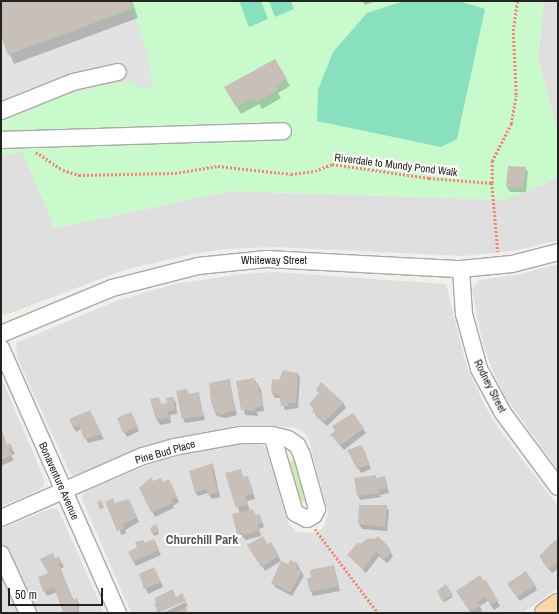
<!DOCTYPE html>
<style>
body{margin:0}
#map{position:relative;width:559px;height:614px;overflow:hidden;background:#f2efe9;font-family:"Archivo Narrow",sans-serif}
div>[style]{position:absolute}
.residential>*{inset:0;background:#e0dfdf}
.grass>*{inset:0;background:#cdebb0}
.park>*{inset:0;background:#c8facc}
.pitch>*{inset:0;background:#88e0be}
.parking>*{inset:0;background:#e2e2e2}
.shadow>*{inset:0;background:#0003}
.building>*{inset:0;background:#c7bfb8}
.path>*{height:2.5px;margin-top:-1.25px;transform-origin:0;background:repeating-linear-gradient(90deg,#fa8072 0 2px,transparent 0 4px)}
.roads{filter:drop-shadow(1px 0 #a9a9a9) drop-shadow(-1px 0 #a9a9a9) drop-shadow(0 1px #a9a9a9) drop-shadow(0 -1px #a9a9a9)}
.minor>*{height:16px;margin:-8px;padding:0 8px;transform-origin:8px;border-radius:8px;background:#fff}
.major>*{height:20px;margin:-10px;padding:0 10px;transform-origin:10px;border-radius:10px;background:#fcd6a4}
span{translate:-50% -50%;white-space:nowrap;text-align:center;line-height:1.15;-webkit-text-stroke:4px #fff;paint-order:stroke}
.street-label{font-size:11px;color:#222}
.quarter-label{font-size:13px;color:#555;font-weight:700}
.frame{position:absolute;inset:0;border:2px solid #222;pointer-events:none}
.scale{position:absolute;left:8px;top:588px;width:95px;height:18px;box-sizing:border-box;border:2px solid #222;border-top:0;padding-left:5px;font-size:12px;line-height:14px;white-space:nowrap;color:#222;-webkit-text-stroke:3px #fff;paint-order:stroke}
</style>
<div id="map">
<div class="residential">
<div style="clip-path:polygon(544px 1px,558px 1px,558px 134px,538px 58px)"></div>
<div style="clip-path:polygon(22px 151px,55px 228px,231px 191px,504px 200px,558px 178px,558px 240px,519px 250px,464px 256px,275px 247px,226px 249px,192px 254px,124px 270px,5px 315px,1px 314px,1px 156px)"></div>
<div style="clip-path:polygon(558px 264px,558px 470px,506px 398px,497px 381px,483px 345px,472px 290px,479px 280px,521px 274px)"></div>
<div style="clip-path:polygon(274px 272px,446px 284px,466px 365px,485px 406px,499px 429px,558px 506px,558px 588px,523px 613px,131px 613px,82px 499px,84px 492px,160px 460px,216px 447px,259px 442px,266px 448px,288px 523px,296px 532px,317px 533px,325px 525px,328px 514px,309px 440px,304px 432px,293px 427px,251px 426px,225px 429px,164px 441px,79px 476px,71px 475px,17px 357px,16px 343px,116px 301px,175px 284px,242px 274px)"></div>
<div style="clip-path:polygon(1px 377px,45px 481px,43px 487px,36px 492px,1px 506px)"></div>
<div style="clip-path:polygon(52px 508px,58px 509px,104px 613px,1px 613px,1px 529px)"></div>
</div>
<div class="grass">
<div style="clip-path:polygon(294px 459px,296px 462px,305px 502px,299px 499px,290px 462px)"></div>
</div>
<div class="park">
<div style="clip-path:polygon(1px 1px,544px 1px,538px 58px,558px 134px,558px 178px,504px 200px,231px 191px,55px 228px,22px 151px,1px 156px)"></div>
</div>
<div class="pitch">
<div style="clip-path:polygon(239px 1px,261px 1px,268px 19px,249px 27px)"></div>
<div style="clip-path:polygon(269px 1px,291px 1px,294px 9px,275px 17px)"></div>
<div style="clip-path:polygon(404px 1px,459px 1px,485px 9px,457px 139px,441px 147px,317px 121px,318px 90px,333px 52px,367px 13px)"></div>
</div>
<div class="parking">
<div style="clip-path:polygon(132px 10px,146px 48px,153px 87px,138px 88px,135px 82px,128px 82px,102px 86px,50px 99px,14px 117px,1px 118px,1px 38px,8px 55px)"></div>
</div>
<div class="shadow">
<div style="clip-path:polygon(1px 1px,132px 1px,138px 18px,14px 64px,1px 34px)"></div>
<div style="clip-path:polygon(362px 1px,376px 1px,365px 5px)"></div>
<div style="clip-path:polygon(275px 60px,290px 86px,278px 93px,281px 98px,262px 109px,259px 104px,241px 114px,226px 87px)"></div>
<div style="clip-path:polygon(509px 167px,525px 168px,528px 172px,526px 192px,510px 192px,507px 187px)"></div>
<div style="clip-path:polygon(298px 374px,300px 378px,298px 408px,285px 410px,281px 398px,275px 398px,272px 393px,280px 381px)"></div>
<div style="clip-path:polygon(254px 379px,261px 389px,264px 411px,257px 412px,258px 416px,245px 415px,237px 382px)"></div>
<div style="clip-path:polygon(229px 380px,237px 415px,226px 418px,217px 416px,214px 411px,211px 384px)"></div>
<div style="clip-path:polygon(186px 390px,190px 395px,198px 393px,205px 420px,185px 423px,183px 418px)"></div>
<div style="clip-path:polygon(317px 390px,343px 403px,346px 408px,327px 426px,316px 416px,311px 404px,319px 394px)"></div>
<div style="clip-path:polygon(158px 398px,162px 405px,168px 404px,173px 398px,176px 403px,177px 414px,170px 415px,171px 423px,160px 425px,157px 420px,151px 400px)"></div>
<div style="clip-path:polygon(92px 416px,104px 439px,88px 443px,81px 429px,76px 432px,73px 427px)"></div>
<div style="clip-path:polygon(133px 418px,139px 431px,127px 437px,124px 432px)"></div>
<div style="clip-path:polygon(363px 429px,366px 433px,344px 450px,331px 435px)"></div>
<div style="clip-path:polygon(1px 430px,7px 446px,10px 445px,15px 454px,11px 455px,14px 460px,1px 466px)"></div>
<div style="clip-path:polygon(364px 450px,371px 469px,361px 473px,348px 451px)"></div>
<div style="clip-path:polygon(213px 464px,220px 497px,212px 499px,208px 493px,198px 496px,195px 492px)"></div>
<div style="clip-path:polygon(240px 470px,244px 478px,247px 478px,250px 482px,255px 499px,247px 501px,250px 511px,256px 516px,260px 515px,264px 527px,259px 529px,261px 536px,246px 540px,238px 533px,240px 513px,226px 474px)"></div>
<div style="clip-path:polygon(375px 476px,377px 479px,385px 477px,389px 493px,380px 495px,381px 497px,360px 500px,358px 495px)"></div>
<div style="clip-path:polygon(163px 483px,172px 485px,179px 502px,173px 506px,174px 508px,155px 517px,140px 488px)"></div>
<div style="clip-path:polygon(115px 504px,131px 505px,139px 522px,125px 530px,126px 533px,121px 535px)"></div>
<div style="clip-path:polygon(386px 506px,389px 511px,387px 531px,362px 529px,359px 524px)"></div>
<div style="clip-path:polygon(151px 528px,157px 528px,159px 534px,154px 536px)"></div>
<div style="clip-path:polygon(558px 539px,558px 569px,552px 573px,542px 561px,550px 548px,549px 546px)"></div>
<div style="clip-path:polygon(271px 543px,281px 561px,265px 571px,258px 557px)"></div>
<div style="clip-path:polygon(144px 544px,156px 544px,161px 555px,136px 566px,134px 562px)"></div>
<div style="clip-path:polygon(360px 545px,389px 549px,393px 557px,387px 563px,379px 556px,366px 573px,348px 555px)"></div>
<div style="clip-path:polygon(56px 559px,62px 563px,64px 567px,60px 569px,74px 601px,77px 600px,79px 604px,79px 613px,64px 613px,57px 592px,47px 596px,44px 591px,39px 578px,49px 574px)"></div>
<div style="clip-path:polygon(297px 564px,304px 576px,292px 596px,275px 587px,272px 583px,289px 566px)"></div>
<div style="clip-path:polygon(334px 566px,340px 591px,313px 596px,311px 591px,313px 578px)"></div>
<div style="clip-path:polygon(156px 572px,163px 587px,148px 594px,140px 574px)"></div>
<div style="clip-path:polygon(486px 581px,500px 606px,494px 610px,488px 601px,480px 606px,482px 611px,479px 613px,471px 613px,460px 596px)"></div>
<div style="clip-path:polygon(535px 585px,537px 590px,520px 601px,511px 589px)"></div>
<div style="clip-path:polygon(445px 586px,453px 597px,444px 602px,438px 591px)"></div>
<div style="clip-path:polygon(186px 602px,188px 606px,185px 608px,188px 613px,163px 613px)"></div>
</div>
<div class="building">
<div style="clip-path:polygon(1px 1px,131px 1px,133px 8px,8px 55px,1px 37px)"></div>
<div style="clip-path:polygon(275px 59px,287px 79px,275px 86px,278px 90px,257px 102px,254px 98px,236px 107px,224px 87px)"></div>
<div style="clip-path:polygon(508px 166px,526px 167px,523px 188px,506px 187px)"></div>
<div style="clip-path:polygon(283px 370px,298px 373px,296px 403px,288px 403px,288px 406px,281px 406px,279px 394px,271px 393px,272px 379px,279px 380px)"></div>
<div style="clip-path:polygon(254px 378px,255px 383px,258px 383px,263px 406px,255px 408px,255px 411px,241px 410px,236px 381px)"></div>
<div style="clip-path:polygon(230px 379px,235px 410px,223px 414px,215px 413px,211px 402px,209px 383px)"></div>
<div style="clip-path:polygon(321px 382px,344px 403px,324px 422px,312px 411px,314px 409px,309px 404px,319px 393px,316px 390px)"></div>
<div style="clip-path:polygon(187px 389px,188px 394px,199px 392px,203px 414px,207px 415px,182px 419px,176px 391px)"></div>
<div style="clip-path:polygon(159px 397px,161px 404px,167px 403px,166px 398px,174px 397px,175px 410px,168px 411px,169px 418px,156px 420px,150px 399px)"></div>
<div style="clip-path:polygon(90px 410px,102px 434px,84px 439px,79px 425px,73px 428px,69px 419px)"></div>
<div style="clip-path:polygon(131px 412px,138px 426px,123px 433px,117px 418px)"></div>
<div style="clip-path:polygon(353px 413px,364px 428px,341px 445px,330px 435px,335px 431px,332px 426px)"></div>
<div style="clip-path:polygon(1px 427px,7px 445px,10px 443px,13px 449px,9px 450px,12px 455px,1px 460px)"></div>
<div style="clip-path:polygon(362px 445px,369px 465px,357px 469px,347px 450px)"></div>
<div style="clip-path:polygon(213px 463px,214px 469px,212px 470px,218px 492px,208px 495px,206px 489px,195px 492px,189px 471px)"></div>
<div style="clip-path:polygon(241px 469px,243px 477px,248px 476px,253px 494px,245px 496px,248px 505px,236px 508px,225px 473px)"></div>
<div style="clip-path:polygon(376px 475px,376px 478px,385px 476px,387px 488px,378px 490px,379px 493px,357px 496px,354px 478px)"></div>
<div style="clip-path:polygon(151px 477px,153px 481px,161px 478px,163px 482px,169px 479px,177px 497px,171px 500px,173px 503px,151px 512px,139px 488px)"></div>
<div style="clip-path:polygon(113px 498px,115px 503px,129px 499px,137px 517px,123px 525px,125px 528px,117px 531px,105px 502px)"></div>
<div style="clip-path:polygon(101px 500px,104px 507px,100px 510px,97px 502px)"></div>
<div style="clip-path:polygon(359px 505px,387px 505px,385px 527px,358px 524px)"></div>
<div style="clip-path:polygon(253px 509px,256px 515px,260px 514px,262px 523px,258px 524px,259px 531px,243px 535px,242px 533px,237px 534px,232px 514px)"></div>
<div style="clip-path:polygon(156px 524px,159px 531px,152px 534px,150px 528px)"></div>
<div style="clip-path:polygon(263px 536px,267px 544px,271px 542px,279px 556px,261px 567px,247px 545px)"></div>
<div style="clip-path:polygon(378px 536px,389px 547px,391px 552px,384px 559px,376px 552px,363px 569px,347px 555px,358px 542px,360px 544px,368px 538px,375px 539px)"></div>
<div style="clip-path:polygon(558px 538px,558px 562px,548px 569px,539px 556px)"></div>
<div style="clip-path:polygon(154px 539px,159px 550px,133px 562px,128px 552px,137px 547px,135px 542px,143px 540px,145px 543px)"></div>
<div style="clip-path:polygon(53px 553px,55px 558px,59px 557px,62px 563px,59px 564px,73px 600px,77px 598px,79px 603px,76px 604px,78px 610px,71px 613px,63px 613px,54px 587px,43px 592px,38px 577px,48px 573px,40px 559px)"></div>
<div style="clip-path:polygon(290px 560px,298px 563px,296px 568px,302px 571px,290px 592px,271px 583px,281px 561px,288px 564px)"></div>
<div style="clip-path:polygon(334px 565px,338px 586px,310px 592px,307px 578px,311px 578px,310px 570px)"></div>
<div style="clip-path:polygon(154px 567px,161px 582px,144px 589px,139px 574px)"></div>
<div style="clip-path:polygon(526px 571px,535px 585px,517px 597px,507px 584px)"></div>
<div style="clip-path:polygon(480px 575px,484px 581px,486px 580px,498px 601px,491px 605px,485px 597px,478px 602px,481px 605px,470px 612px,456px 591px)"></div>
<div style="clip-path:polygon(446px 584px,453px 595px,442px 601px,437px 591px)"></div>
<div style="clip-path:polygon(173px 589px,176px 597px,182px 593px,186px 601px,158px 613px,154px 604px,156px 603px,155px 598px)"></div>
<div style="clip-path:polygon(186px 608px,188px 613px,172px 613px)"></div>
</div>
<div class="path">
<div style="left:36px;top:152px;width:32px;rotate:34deg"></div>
<div style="left:63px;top:170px;width:17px;rotate:17deg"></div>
<div style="left:79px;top:175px;width:96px;rotate:-1.2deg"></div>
<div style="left:175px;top:173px;width:44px;rotate:-9.2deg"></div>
<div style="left:218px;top:166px;width:73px;rotate:6.3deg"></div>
<div style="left:291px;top:174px;width:24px;rotate:-7deg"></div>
<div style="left:315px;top:171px;width:18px;rotate:-22deg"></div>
<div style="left:332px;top:164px;width:98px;rotate:8.2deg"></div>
<div style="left:429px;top:178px;width:63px;rotate:4.5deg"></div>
<div style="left:492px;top:183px;width:69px;rotate:85deg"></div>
<div style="left:492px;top:183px;width:22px;rotate:-90deg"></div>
<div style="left:492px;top:161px;width:42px;rotate:-62.8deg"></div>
<div style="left:511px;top:124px;width:29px;rotate:-80deg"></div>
<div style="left:516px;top:95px;width:64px;rotate:-92.7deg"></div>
<div style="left:513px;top:31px;width:30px;rotate:-82deg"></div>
<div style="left:315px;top:529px;width:105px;rotate:53.1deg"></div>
</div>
<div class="roads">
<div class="minor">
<div style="left:1px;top:111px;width:78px;rotate:-21.9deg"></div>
<div style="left:73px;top:82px;width:46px;rotate:-12.5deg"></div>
<div style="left:1px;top:140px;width:282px;rotate:-1.8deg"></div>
<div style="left:461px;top:269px;width:45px;rotate:86.2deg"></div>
<div style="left:464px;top:314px;width:57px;rotate:74.7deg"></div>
<div style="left:479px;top:369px;width:50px;rotate:61.4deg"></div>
<div style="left:503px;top:413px;width:92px;rotate:53.4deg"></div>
<div style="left:1px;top:334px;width:120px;rotate:-22.5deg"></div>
<div style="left:112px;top:288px;width:89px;rotate:-14.3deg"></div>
<div style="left:198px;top:266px;width:69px;rotate:-5.8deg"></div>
<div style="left:267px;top:259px;width:194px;rotate:3deg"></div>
<div style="left:461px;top:269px;width:51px;rotate:-5.6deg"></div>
<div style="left:512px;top:264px;width:48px;rotate:-14.6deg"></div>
<div style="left:1px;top:348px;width:290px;rotate:66.2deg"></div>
<div style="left:272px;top:435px;width:16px;rotate:14deg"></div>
<div style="left:288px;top:439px;width:11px;rotate:34deg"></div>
<div style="left:297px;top:445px;width:11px;rotate:63deg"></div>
<div style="left:302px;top:455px;width:56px;rotate:74.5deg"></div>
<div style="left:317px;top:509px;width:7px;rotate:117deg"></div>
<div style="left:314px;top:515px;width:8px;rotate:150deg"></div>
<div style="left:307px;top:519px;width:13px;rotate:-153deg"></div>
<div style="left:295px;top:513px;width:81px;rotate:-106.4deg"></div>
<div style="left:1px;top:518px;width:155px;rotate:-23.6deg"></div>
<div style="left:143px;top:456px;width:32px;rotate:-16deg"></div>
<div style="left:174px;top:447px;width:67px;rotate:-10.3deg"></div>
<div style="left:240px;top:435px;width:32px"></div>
<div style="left:1px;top:554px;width:65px;rotate:65.4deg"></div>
</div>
<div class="major">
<div style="left:545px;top:613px;width:16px;rotate:-35deg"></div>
</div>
</div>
<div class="street-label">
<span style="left:396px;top:165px;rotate:7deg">Riverdale to Mundy Pond Walk</span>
<span style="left:274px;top:260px">Whiteway Street</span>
<span style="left:490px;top:386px;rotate:63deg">Rodney Street</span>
<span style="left:165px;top:452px;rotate:-16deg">Pine Bud Place</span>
<span style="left:59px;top:481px;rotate:66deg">Bonaventure Avenue</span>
</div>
<div class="quarter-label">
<span style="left:202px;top:540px">Churchill Park</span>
</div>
<div class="frame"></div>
<div class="scale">50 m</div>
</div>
